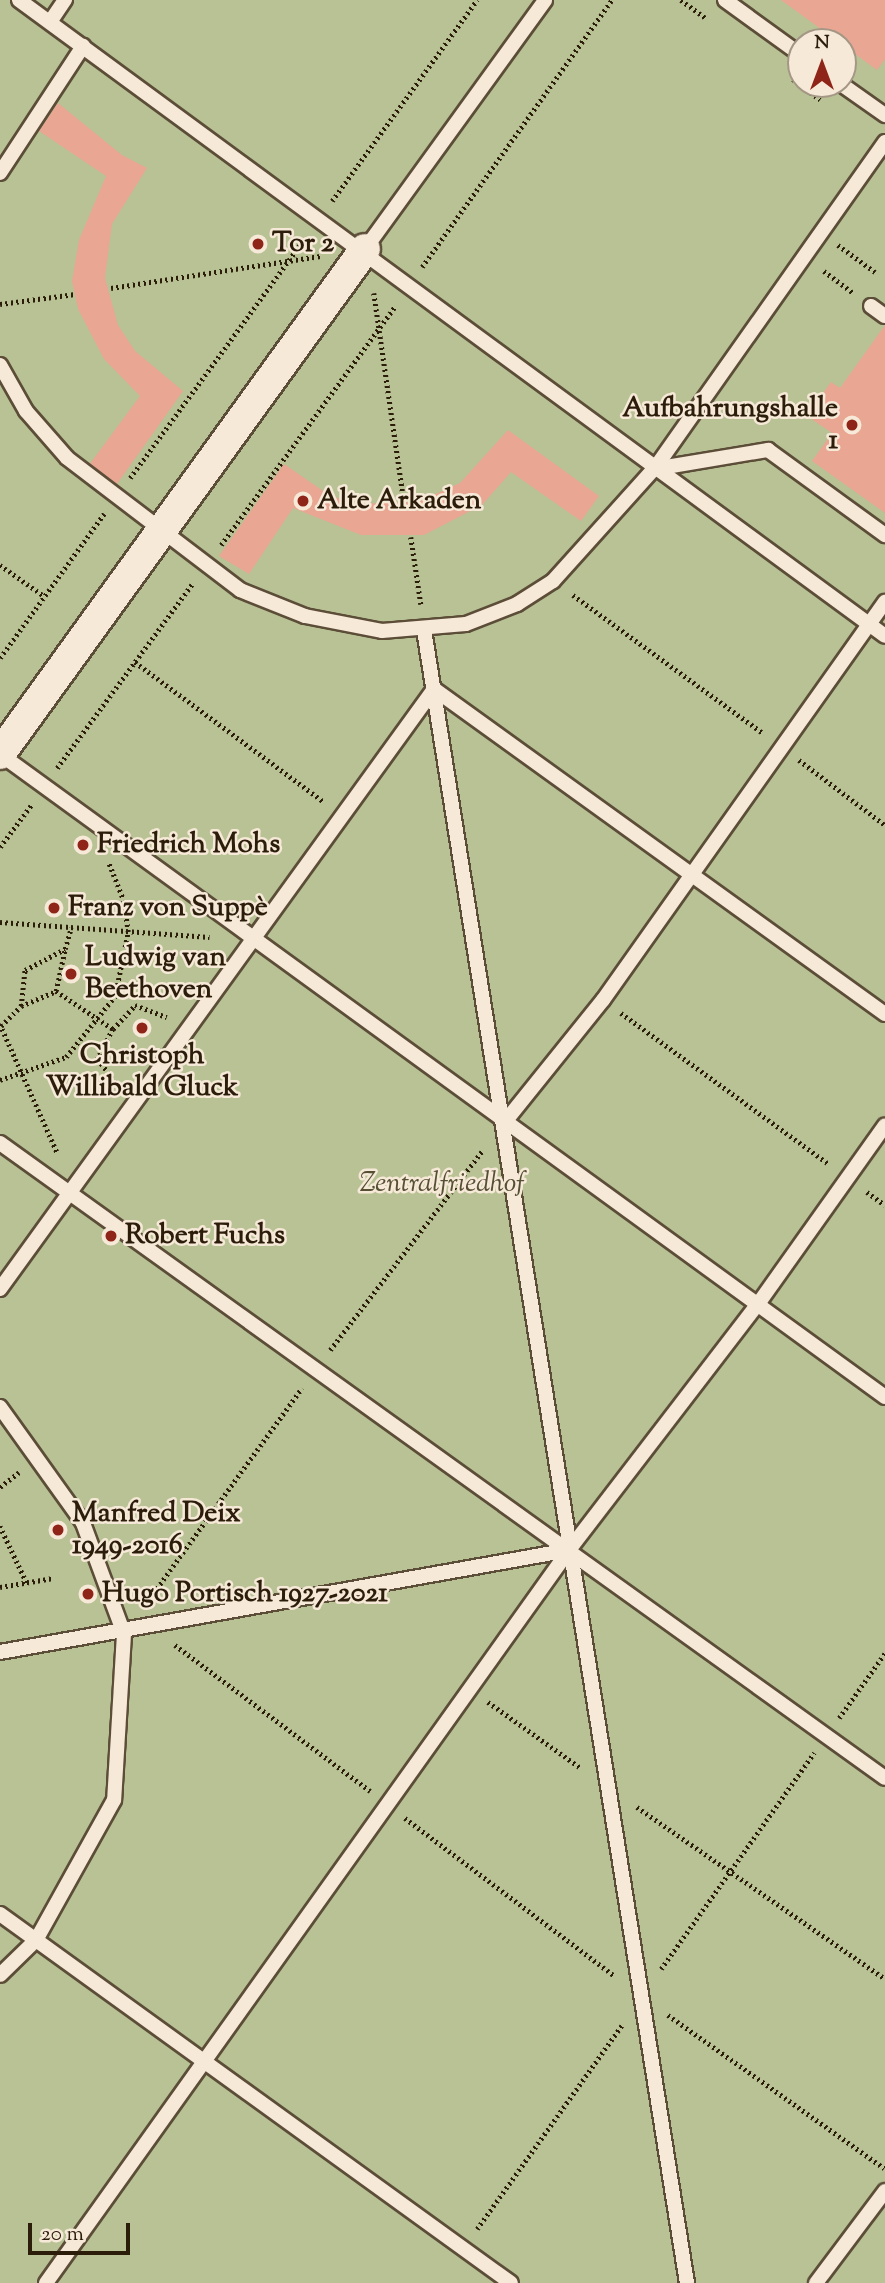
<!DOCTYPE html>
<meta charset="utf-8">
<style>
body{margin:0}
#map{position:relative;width:885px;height:2283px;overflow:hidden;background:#f1ddc2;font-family:"Sorts Mill Goudy",serif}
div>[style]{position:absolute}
.green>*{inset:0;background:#b8c295}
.building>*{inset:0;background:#e9a692}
.path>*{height:4.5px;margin-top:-2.25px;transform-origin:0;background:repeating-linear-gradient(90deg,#2b1d0a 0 2px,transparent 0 5.5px)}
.roads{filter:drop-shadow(2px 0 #5c4d38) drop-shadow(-2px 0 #5c4d38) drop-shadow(0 2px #5c4d38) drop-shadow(0 -2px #5c4d38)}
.service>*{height:14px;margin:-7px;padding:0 7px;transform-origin:7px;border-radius:7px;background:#f6e9d7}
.minor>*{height:30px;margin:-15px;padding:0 15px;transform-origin:15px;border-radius:15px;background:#f6e9d7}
.dots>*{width:19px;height:19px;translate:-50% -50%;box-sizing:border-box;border:4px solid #f6e9d7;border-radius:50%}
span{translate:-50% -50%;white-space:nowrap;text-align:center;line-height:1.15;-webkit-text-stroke:5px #f6e9d7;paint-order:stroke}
.poi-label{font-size:28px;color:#2b1d0a;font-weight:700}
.left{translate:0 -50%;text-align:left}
.right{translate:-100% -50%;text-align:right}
.park-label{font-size:28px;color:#554f34;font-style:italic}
.north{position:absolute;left:787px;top:28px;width:70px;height:70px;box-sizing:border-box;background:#f6e9d7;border:2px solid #a59785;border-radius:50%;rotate:0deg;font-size:19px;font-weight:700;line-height:28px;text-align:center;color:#2b1d0a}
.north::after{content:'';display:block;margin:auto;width:24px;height:32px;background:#8f2418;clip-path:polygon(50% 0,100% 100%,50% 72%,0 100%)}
.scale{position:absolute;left:28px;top:2223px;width:102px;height:32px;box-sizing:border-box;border:4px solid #2b1d0a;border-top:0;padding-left:9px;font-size:21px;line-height:24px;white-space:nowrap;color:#2b1d0a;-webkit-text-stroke:5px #f6e9d7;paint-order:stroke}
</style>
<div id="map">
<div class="green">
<div style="clip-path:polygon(evenodd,0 0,885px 0,885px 2283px,0 2283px,0 0,801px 42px,843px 42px,843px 84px,801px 84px,801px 42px)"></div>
</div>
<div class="building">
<div style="clip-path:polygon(781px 0,885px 0,885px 59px,877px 70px)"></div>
<div style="clip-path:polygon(58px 103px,122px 155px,147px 168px,112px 224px,105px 278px,118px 325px,135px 351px,183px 391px,117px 484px,89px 465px,140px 396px,104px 359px,78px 309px,72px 281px,79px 240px,106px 176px,39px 131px)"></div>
<div style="clip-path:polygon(885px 325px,885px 513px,812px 461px,832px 433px,807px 416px,831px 382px,840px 388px)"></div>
<div style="clip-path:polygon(508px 430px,599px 496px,581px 521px,511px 472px,482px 505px,424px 535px,361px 535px,293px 508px,249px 574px,219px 556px,284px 464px,329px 495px,354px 504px,418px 502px,460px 483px)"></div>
</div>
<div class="path">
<div style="left:681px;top:0;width:31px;rotate:36deg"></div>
<div style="left:793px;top:79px;width:34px;rotate:37deg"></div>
<div style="left:332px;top:201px;width:248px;rotate:-54.2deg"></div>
<div style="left:838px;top:245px;width:46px;rotate:36.1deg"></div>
<div style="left:422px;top:267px;width:328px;rotate:-54.6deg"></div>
<div style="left:824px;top:271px;width:36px;rotate:37deg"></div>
<div style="left:111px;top:288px;width:212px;rotate:-8.7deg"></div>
<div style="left:374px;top:293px;width:209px;rotate:81.8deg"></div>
<div style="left:0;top:304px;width:76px;rotate:-7.6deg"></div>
<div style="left:130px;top:478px;width:296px;rotate:-53.9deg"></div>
<div style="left:411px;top:537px;width:68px;rotate:81.5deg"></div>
<div style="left:221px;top:545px;width:296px;rotate:-53.9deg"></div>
<div style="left:0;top:565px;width:54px;rotate:35.2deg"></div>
<div style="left:573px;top:595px;width:236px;rotate:36deg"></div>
<div style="left:0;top:658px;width:178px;rotate:-54.2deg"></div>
<div style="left:135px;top:662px;width:234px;rotate:36.5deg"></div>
<div style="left:799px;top:760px;width:108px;rotate:37.1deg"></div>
<div style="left:57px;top:768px;width:230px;rotate:-53.7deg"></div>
<div style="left:0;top:847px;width:54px;rotate:-53.3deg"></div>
<div style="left:0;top:922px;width:210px;rotate:4.1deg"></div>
<div style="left:56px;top:991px;width:69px;rotate:33.7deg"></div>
<div style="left:113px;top:1029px;width:34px;rotate:117deg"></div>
<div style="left:98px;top:1059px;width:34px;rotate:53deg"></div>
<div style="left:21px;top:1006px;width:38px;rotate:-23deg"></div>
<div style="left:56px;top:991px;width:43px;rotate:-77.9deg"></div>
<div style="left:621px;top:1013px;width:257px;rotate:36deg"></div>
<div style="left:0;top:1024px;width:142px;rotate:66deg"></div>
<div style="left:1px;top:1026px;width:28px;rotate:-45deg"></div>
<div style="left:21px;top:1006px;width:36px;rotate:-84deg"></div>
<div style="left:25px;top:970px;width:45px;rotate:-27.7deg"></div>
<div style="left:65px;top:949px;width:22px;rotate:-74deg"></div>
<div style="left:113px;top:1029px;width:33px;rotate:-47deg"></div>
<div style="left:135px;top:1005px;width:34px;rotate:21deg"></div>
<div style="left:0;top:1080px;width:70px;rotate:-19.2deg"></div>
<div style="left:66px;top:1057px;width:78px;rotate:-51.2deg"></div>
<div style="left:115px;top:996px;width:65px;rotate:-78.5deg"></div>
<div style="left:128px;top:932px;width:30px;rotate:-98deg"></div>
<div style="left:124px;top:902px;width:41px;rotate:-111.5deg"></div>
<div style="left:867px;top:1192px;width:22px;rotate:36deg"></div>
<div style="left:330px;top:1350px;width:250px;rotate:-52.6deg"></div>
<div style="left:0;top:1487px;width:24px;rotate:-38deg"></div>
<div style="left:0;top:1526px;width:63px;rotate:64.7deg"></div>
<div style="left:0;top:1587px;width:54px;rotate:-9.6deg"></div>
<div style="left:147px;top:1602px;width:264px;rotate:-54.1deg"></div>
<div style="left:175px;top:1645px;width:244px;rotate:36.8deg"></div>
<div style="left:488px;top:1702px;width:114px;rotate:35.4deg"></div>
<div style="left:839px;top:1718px;width:80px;rotate:-54.7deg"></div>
<div style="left:637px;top:1807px;width:302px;rotate:34.7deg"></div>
<div style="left:405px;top:1818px;width:261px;rotate:37deg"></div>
<div style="left:661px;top:1969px;width:265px;rotate:-54.7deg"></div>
<div style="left:668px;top:2015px;width:265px;rotate:35.3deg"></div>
<div style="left:477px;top:2229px;width:250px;rotate:-54.6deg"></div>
</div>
<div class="roads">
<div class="service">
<div style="left:19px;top:0;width:1074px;rotate:36.29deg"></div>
<div style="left:725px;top:0;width:94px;rotate:35.9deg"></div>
<div style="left:50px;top:22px;width:27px;rotate:-56deg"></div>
<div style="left:841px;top:84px;width:54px;rotate:35.2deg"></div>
<div style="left:885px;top:142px;width:400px;rotate:125.2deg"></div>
<div style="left:654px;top:469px;width:116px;rotate:-9.5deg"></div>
<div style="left:768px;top:450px;width:145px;rotate:36deg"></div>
<div style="left:0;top:173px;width:152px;rotate:-56.8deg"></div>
<div style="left:365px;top:249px;width:307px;rotate:-54.1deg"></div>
<div style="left:871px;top:306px;width:17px;rotate:36deg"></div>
<div style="left:0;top:365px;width:53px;rotate:60.5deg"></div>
<div style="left:26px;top:411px;width:62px;rotate:48.9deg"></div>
<div style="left:67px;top:458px;width:218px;rotate:37.3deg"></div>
<div style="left:240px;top:590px;width:70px;rotate:21.8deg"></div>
<div style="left:305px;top:616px;width:78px;rotate:11deg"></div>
<div style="left:382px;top:631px;width:84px;rotate:-4.8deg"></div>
<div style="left:466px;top:624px;width:55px;rotate:-21.4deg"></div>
<div style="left:517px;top:604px;width:43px;rotate:-32.6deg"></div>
<div style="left:553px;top:581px;width:151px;rotate:-48deg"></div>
<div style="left:424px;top:630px;width:1674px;rotate:80.96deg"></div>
<div style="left:0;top:754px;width:1094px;rotate:36deg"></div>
<div style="left:504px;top:1123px;width:158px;rotate:-51.2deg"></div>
<div style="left:603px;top:1000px;width:488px;rotate:-54.7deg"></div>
<div style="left:0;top:1143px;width:1089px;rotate:35.66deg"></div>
<div style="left:0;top:1289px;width:741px;rotate:-54.12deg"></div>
<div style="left:434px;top:689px;width:556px;rotate:35.78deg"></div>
<div style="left:0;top:1407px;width:143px;rotate:54.4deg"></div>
<div style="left:83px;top:1523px;width:118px;rotate:69.7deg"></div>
<div style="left:124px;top:1634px;width:166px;rotate:93.4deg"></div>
<div style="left:114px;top:1800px;width:160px;rotate:119.1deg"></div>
<div style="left:36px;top:1940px;width:50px;rotate:135.8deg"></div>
<div style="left:0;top:1652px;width:578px;rotate:-10.16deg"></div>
<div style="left:0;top:1914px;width:630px;rotate:35.83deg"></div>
<div style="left:46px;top:2283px;width:900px;rotate:-54.49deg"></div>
<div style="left:569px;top:1550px;width:310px;rotate:-52.5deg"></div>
<div style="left:758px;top:1304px;width:219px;rotate:-54.6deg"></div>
<div style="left:816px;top:2283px;width:115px;rotate:-53.1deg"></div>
</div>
<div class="minor">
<div style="left:0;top:754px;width:623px;rotate:-54.14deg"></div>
</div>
</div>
<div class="dots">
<div style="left:258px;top:244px;background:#8f2418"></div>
<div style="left:852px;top:425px;background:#8f2418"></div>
<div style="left:303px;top:501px;background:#8f2418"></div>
<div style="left:83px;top:845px;background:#8f2418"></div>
<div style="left:54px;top:908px;background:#8f2418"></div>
<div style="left:71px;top:974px;background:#8f2418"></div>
<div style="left:142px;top:1028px;background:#8f2418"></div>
<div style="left:111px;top:1236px;background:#8f2418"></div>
<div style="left:58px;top:1530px;background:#8f2418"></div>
<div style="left:88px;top:1594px;background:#8f2418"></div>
</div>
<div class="poi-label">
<span class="left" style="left:272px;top:244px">Tor 2</span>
<span class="right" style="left:838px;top:425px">Aufbahrungshalle<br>1</span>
<span class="left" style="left:317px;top:501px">Alte Arkaden</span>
<span class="left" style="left:97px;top:845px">Friedrich Mohs</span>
<span class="left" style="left:68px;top:908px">Franz von Suppè</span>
<span class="left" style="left:85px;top:974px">Ludwig van<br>Beethoven</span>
<span style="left:142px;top:1072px">Christoph<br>Willibald Gluck</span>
<span class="left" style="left:125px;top:1236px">Robert Fuchs</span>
<span class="left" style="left:72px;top:1530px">Manfred Deix<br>1949-2016</span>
<span class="left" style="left:102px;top:1594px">Hugo Portisch 1927-2021</span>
</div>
<div class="park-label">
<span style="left:442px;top:1184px">Zentralfriedhof</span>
</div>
<div class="north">N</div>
<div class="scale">20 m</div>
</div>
